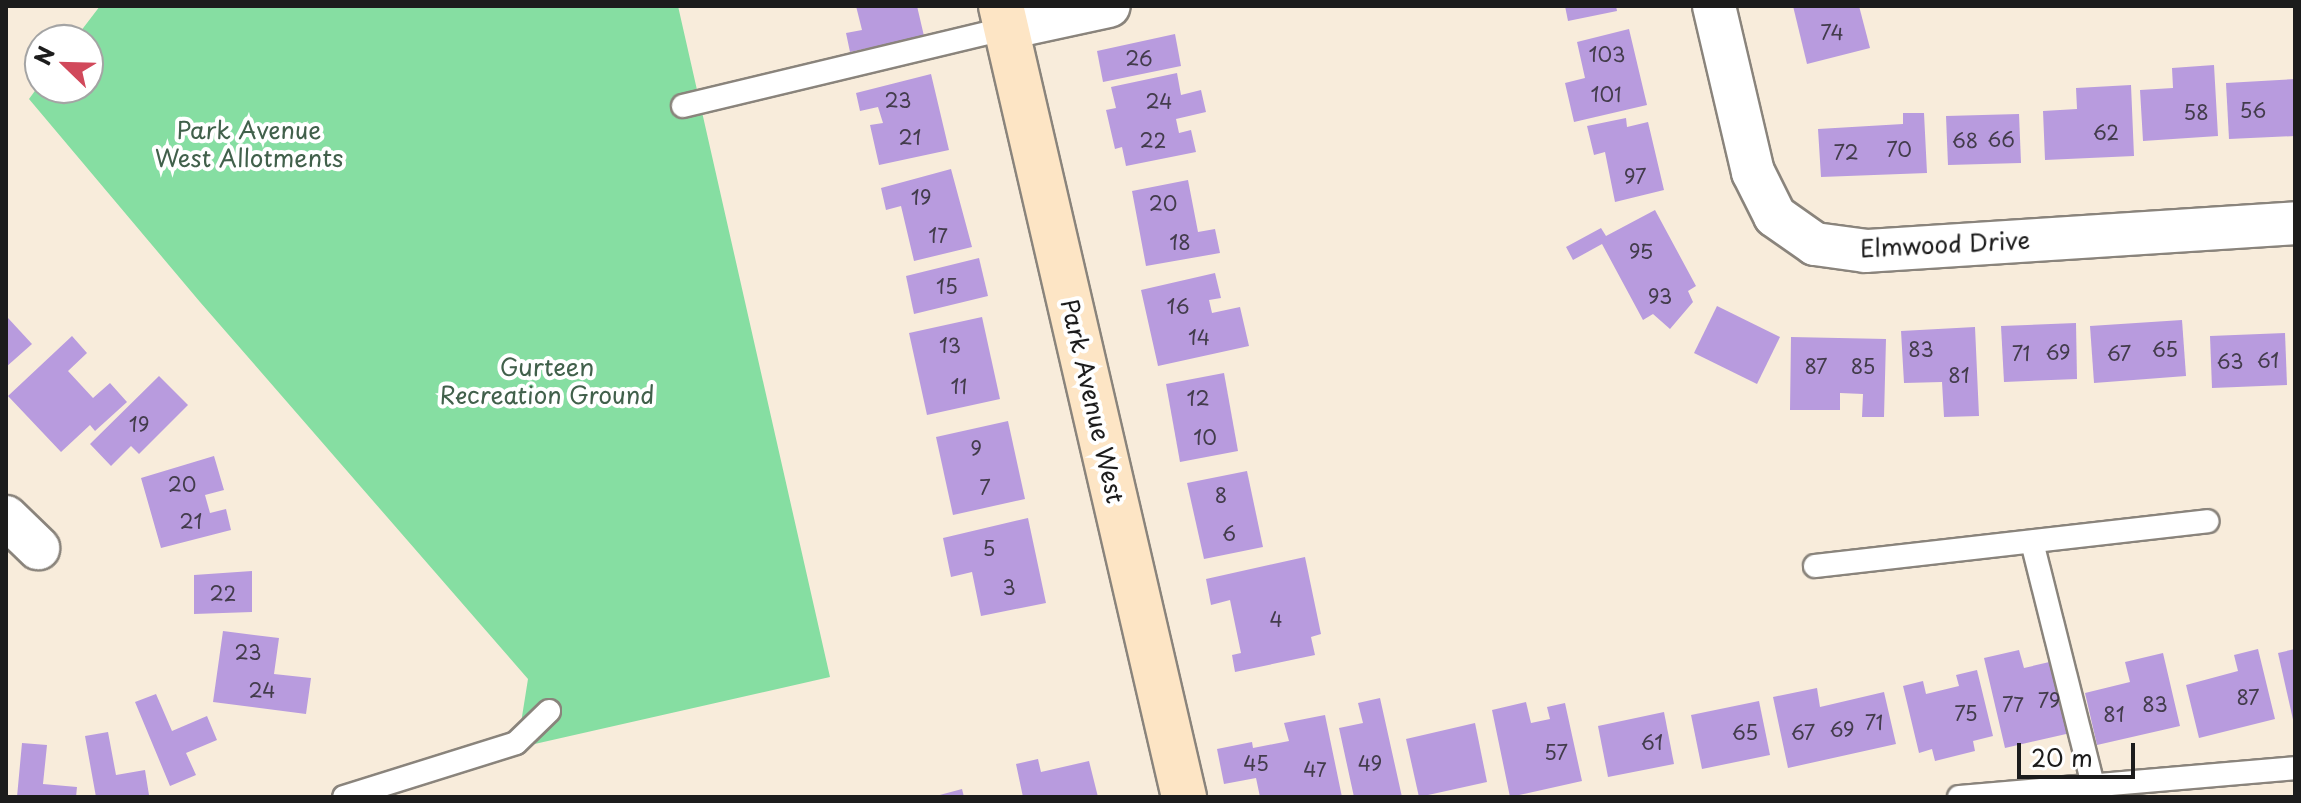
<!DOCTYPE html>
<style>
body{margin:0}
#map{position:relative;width:2301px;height:803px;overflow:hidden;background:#f8ecdb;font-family:"Playpen Sans",sans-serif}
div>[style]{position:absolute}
.green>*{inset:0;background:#86dea2}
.building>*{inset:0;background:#b89bde}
.roads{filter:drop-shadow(2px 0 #8a847c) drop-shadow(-2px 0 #8a847c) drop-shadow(0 2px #8a847c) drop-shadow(0 -2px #8a847c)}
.lane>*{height:22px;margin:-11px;padding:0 11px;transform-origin:11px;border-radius:11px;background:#fff}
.street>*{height:42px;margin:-21px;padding:0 21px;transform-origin:21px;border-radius:21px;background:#fff}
.secondary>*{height:44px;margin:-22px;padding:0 22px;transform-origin:22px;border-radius:22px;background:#fde5c5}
span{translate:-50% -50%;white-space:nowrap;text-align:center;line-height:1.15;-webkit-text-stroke:8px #fff;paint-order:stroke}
.number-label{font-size:20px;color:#433c4c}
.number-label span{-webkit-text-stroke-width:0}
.park-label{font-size:24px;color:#41604b}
.street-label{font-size:24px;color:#1c1c1c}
.frame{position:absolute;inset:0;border:8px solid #1c1c1c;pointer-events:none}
.north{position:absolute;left:24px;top:24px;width:80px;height:80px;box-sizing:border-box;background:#fff;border:2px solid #a4a4a4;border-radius:50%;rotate:293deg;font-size:22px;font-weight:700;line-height:32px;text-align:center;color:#1c1c1c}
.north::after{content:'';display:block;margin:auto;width:28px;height:36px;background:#d1495b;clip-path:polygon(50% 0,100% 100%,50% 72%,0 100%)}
.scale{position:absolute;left:2017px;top:743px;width:118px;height:36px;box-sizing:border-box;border:4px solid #1c1c1c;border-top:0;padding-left:10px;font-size:24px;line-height:28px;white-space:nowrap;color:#1c1c1c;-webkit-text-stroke:6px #fff;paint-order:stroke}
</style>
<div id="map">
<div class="green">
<div style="clip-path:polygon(100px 6px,678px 6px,830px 677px,517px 748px,528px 679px,200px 302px,29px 99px,40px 84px,40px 88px,88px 88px,88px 40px,74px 40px)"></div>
</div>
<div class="building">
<div style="clip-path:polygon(856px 6px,917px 6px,924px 36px,850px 52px,846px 33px,862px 30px)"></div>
<div style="clip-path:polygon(1565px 6px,1616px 6px,1617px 11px,1568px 21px)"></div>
<div style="clip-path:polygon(1793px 6px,1859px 6px,1870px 48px,1807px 64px)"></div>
<div style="clip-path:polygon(1629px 29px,1647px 105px,1574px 122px,1565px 83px,1585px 78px,1577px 42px)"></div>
<div style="clip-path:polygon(1175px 34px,1181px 66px,1103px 82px,1097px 51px)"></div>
<div style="clip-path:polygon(2214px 65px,2218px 136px,2143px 141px,2140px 90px,2173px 88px,2172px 68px)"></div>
<div style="clip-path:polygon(1177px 73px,1181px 95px,1201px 90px,1206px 112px,1176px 119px,1179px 133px,1191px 130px,1196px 152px,1126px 166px,1122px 147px,1115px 149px,1106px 110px,1116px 108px,1111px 87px)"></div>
<div style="clip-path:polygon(931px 74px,949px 150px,879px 165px,870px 125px,883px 123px,878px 107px,860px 111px,856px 93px)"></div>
<div style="clip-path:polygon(2295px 79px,2295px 136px,2229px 139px,2226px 83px)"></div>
<div style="clip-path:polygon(2131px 85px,2134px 156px,2045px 160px,2043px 111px,2077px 109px,2076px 88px)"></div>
<div style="clip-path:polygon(1903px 113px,1924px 113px,1927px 173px,1821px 177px,1818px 129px,1903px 124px)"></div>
<div style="clip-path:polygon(2019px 114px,2021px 163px,1948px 165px,1946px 116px)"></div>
<div style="clip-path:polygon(1626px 118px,1627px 127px,1648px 122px,1664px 190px,1615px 202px,1605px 152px,1594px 155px,1587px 126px)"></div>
<div style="clip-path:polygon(951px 169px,972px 247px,914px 261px,901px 206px,886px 210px,881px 188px)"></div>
<div style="clip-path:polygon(1188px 180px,1198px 232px,1215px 229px,1220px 253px,1146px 266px,1132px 191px)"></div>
<div style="clip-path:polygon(1655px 210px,1696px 286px,1688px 291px,1693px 302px,1670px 329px,1653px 314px,1643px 320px,1602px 244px,1573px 260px,1566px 247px,1601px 228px,1606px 236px)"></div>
<div style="clip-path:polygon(979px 258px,988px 296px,914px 314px,906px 276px)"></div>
<div style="clip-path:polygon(1215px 273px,1221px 298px,1209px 300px,1212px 313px,1240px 307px,1249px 346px,1158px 366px,1141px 290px)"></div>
<div style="clip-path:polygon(1717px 306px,1780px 337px,1757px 384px,1694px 353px)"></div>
<div style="clip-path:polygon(982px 317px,1000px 399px,927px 415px,909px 333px)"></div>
<div style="clip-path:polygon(8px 318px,32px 344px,6px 367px,6px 320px)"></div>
<div style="clip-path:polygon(2182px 320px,2186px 376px,2094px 383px,2090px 326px)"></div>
<div style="clip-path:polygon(2076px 323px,2077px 379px,2004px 382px,2001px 326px)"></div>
<div style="clip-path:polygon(1975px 327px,1979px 416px,1944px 417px,1942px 382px,1904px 383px,1901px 331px)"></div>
<div style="clip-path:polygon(2285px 333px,2287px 385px,2212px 388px,2210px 336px)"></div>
<div style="clip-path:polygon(72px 336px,87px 353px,68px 371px,93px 398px,110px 383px,127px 402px,95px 431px,90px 425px,61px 452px,8px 396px)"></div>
<div style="clip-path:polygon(1791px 337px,1886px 339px,1884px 417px,1862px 417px,1863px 394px,1840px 393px,1840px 410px,1790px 410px)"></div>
<div style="clip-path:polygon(1224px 373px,1238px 451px,1180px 462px,1166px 384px)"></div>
<div style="clip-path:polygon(159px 376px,188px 405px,139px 454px,131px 446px,111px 466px,90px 444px)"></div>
<div style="clip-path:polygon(1008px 421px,1025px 499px,953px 515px,936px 437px)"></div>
<div style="clip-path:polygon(214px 456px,224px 490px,205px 495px,210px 513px,226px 509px,231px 530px,161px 548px,141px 478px)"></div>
<div style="clip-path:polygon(1247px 471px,1263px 547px,1204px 559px,1187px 483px)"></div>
<div style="clip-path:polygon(1028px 518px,1046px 603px,981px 616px,972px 572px,951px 577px,943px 538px)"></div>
<div style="clip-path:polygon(1305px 557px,1321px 634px,1311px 637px,1315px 655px,1235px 672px,1232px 655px,1241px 653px,1230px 600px,1211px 605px,1206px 579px)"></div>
<div style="clip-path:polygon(252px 571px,252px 612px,194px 614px,194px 575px)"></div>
<div style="clip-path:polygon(223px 631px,279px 638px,274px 674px,311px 678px,306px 714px,213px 702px)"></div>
<div style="clip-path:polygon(2258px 649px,2275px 719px,2199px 738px,2186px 685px,2238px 671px,2234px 655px)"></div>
<div style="clip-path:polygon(2295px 649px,2295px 724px,2294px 724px,2278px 653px)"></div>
<div style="clip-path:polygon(2019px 650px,2024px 668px,2058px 660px,2075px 732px,2005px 748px,1984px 658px)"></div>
<div style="clip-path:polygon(2163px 653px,2180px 726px,2097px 745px,2085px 693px,2130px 682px,2125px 662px)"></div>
<div style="clip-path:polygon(1977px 670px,1993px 736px,1973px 741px,1975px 751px,1935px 761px,1932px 749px,1919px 753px,1903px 686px,1923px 681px,1926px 694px,1959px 686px,1956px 675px)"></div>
<div style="clip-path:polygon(1817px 688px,1820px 707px,1884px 692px,1896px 744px,1788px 768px,1773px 697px)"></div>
<div style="clip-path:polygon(156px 694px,172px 731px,207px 716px,217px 740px,186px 753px,196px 775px,170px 786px,135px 702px)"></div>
<div style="clip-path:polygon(1380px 698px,1402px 797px,1354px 797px,1339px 728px,1363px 723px,1358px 703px)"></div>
<div style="clip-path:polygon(1759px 701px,1770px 755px,1702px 769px,1691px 715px)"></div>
<div style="clip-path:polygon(1526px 702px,1531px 723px,1550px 719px,1547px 707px,1565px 703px,1582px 781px,1510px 797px,1492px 710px)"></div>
<div style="clip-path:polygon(1664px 712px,1674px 764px,1608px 777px,1598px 726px)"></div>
<div style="clip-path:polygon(1325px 715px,1342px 797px,1260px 797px,1256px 778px,1224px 784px,1217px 749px,1252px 742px,1253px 748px,1289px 741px,1284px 723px)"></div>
<div style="clip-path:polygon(1475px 723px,1487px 782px,1419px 797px,1406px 739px)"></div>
<div style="clip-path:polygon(108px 732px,116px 775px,145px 770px,149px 795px,96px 797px,85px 736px)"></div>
<div style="clip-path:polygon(22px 743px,47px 745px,43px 784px,77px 787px,76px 797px,17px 797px)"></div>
<div style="clip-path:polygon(1038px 759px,1041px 772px,1089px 761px,1098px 797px,1023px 797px,1016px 764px)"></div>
<div style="clip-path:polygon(962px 789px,964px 797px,936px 797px,936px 796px)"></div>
</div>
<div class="roads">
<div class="lane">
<div style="left:683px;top:106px;width:333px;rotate:-13.5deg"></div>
<div style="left:2032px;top:542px;width:250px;rotate:75.9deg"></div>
<div style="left:1815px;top:566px;width:395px;rotate:-6.5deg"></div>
<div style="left:344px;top:797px;width:180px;rotate:-17.4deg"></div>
<div style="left:516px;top:743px;width:46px;rotate:-44.1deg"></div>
<div style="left:1959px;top:797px;width:337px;rotate:-4.9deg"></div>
</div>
<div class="street">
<div style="left:1714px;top:6px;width:171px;rotate:76.8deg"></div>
<div style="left:1753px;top:172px;width:49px;rotate:63.4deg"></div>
<div style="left:1775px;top:216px;width:49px;rotate:35deg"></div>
<div style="left:1815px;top:244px;width:51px;rotate:7.8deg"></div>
<div style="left:1866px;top:251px;width:430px;rotate:-3.7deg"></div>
<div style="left:1007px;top:28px;width:104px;rotate:-12.2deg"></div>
<div style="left:6px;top:517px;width:45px;rotate:44.1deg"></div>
</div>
<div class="secondary">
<div style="left:1001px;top:6px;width:812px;rotate:76.97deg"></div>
</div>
</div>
<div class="number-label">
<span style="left:1832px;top:32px">74</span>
<span style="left:1607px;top:54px">103</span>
<span style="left:1139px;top:58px">26</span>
<span style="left:1606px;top:94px">101</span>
<span style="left:898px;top:100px">23</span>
<span style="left:1159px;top:101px">24</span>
<span style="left:2253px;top:110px">56</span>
<span style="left:2196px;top:112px">58</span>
<span style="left:2106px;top:132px">62</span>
<span style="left:910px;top:137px">21</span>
<span style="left:2001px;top:139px">66</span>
<span style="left:1153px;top:140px">22</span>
<span style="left:1965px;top:140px">68</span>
<span style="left:1899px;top:149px">70</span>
<span style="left:1846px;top:152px">72</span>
<span style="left:1635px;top:176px">97</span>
<span style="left:921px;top:197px">19</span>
<span style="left:1163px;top:203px">20</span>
<span style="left:938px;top:235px">17</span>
<span style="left:1180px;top:242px">18</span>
<span style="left:1641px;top:251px">95</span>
<span style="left:947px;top:286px">15</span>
<span style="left:1660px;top:296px">93</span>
<span style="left:1178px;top:306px">16</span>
<span style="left:1199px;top:337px">14</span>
<span style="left:950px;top:345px">13</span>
<span style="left:1921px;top:349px">83</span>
<span style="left:2165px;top:349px">65</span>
<span style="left:2058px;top:352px">69</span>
<span style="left:2021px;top:353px">71</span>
<span style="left:2119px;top:353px">67</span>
<span style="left:2268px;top:360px">61</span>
<span style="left:2230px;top:361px">63</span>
<span style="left:1816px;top:366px">87</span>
<span style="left:1863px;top:366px">85</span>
<span style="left:1959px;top:375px">81</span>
<span style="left:959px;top:386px">11</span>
<span style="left:1198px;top:398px">12</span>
<span style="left:139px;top:424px">19</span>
<span style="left:1205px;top:437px">10</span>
<span style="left:976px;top:448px">9</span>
<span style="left:182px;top:484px">20</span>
<span style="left:985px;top:487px">7</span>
<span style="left:1221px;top:495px">8</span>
<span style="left:191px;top:521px">21</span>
<span style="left:1229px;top:533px">6</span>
<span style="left:989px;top:548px">5</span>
<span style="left:1009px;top:587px">3</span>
<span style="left:223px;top:593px">22</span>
<span style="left:1276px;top:619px">4</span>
<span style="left:248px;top:652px">23</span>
<span style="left:262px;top:690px">24</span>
<span style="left:2248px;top:697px">87</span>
<span style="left:2049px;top:700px">79</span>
<span style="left:2013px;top:704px">77</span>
<span style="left:2155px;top:704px">83</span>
<span style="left:1966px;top:713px">75</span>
<span style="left:2114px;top:714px">81</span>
<span style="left:1874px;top:722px">71</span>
<span style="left:1842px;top:729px">69</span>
<span style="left:1745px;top:732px">65</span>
<span style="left:1803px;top:732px">67</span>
<span style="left:1652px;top:742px">61</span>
<span style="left:1556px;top:752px">57</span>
<span style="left:1256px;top:763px">45</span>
<span style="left:1370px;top:763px">49</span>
<span style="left:1315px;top:769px">47</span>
</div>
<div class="park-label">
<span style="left:249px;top:144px">Park Avenue<br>West Allotments</span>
<span style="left:547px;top:381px">Gurteen<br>Recreation Ground</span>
</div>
<div class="street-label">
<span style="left:1945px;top:244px;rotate:-3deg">Elmwood Drive</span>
<span style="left:1093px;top:401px;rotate:77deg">Park Avenue West</span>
</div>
<div class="frame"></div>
<div class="north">N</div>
<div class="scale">20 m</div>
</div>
